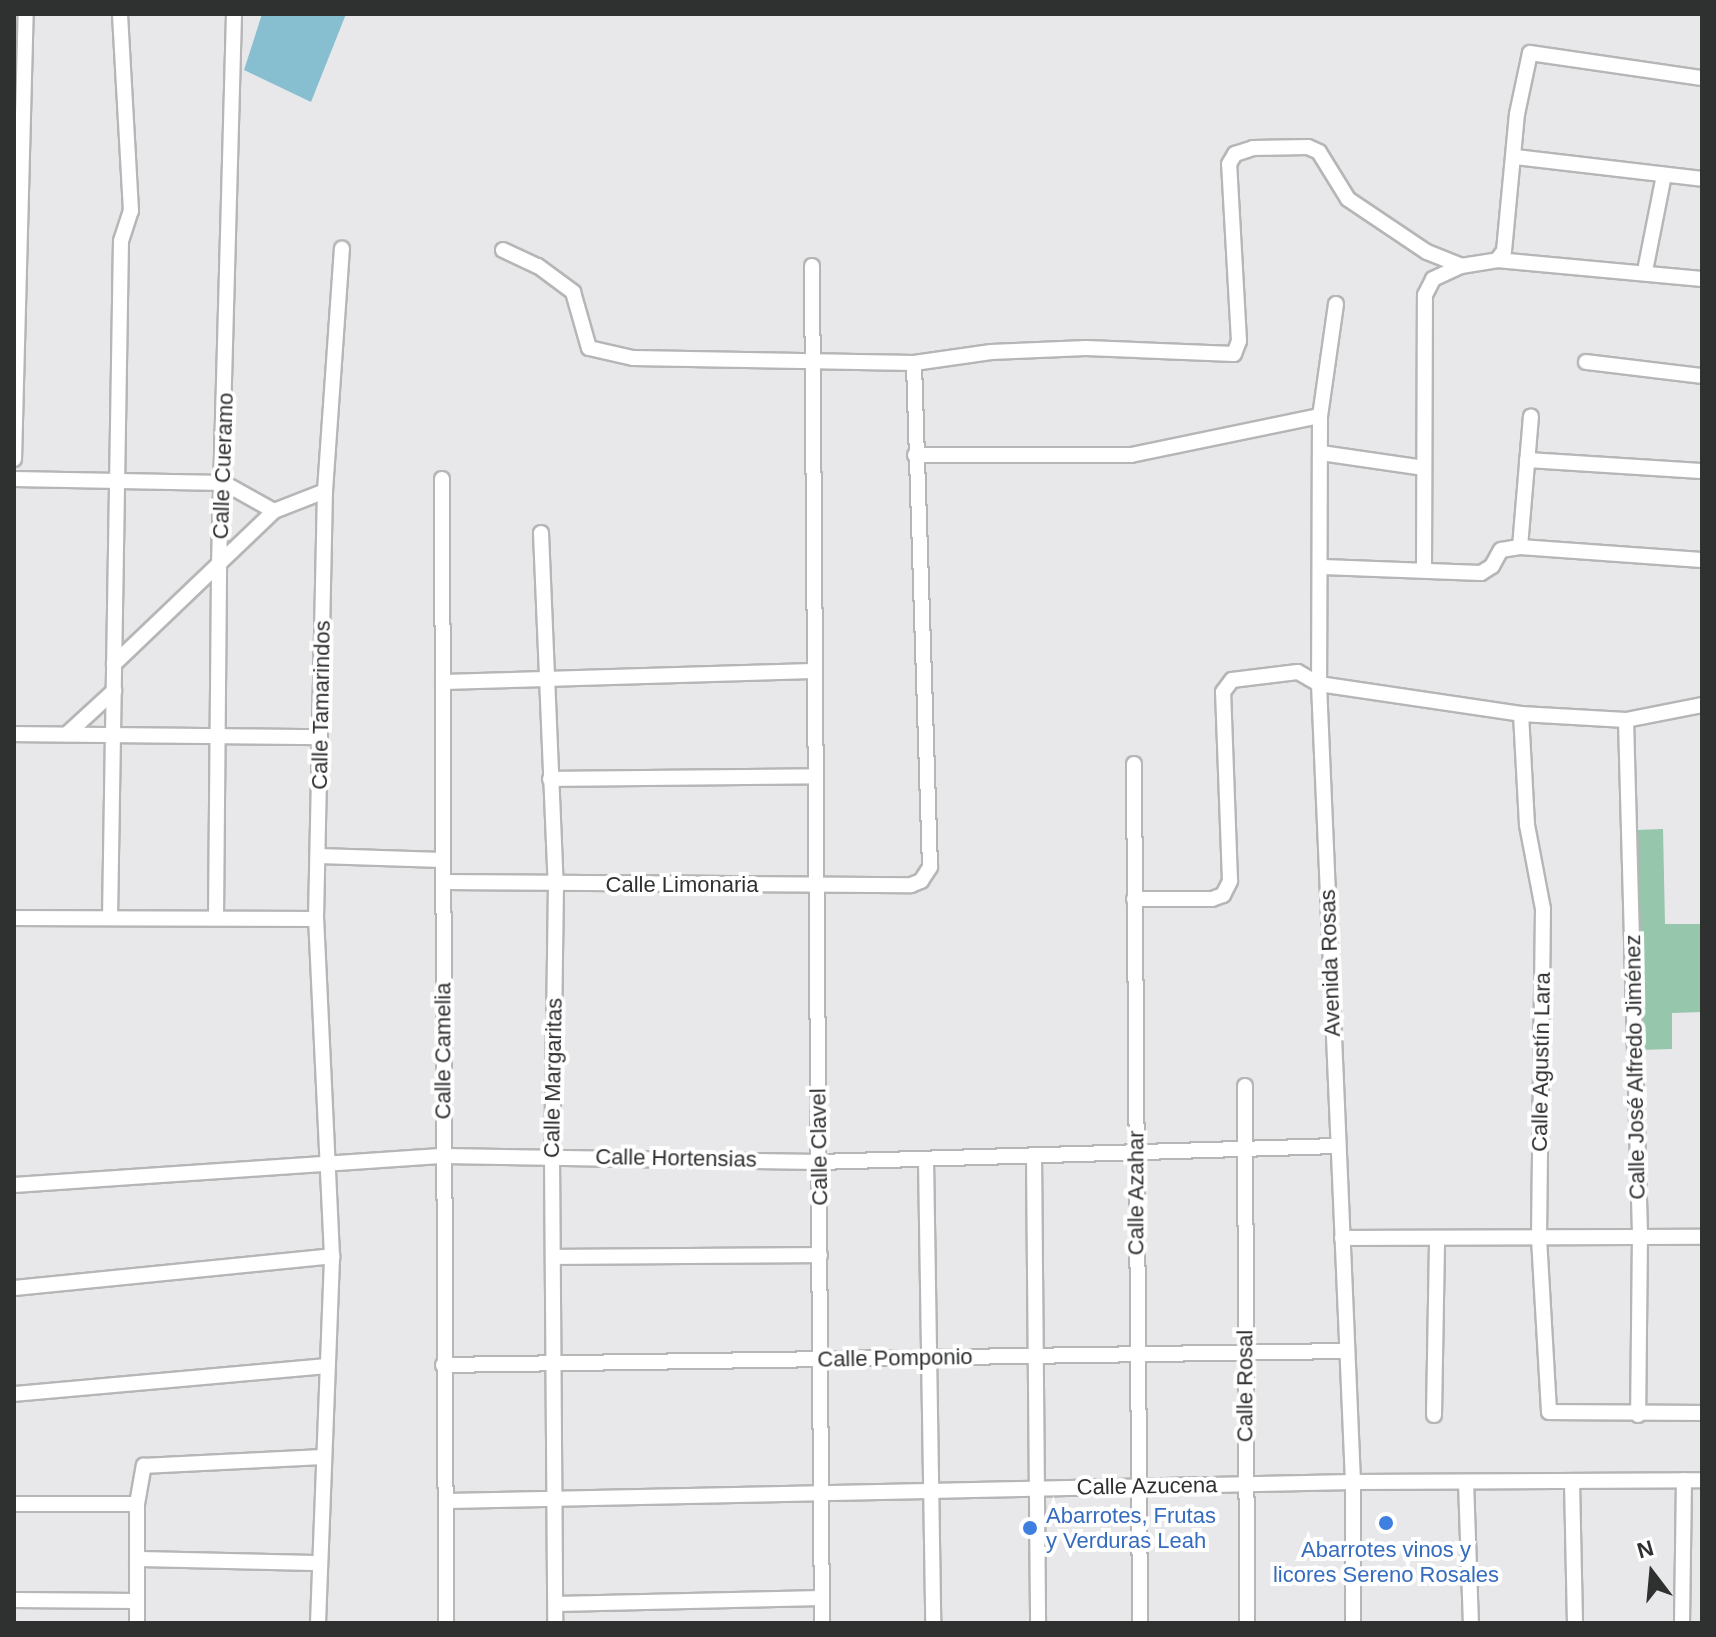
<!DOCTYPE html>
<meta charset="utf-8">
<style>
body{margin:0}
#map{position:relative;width:1716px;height:1637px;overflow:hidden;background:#e8e8ea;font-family:Helvetica,sans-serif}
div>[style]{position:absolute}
.forest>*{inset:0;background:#96c6ab}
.water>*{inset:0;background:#87bfd0}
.roads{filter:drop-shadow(2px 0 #b6b6b7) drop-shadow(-2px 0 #b6b6b7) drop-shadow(0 2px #b6b6b7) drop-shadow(0 -2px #b6b6b7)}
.minor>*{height:14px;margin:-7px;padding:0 7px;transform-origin:7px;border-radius:7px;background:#fff}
.dots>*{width:22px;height:22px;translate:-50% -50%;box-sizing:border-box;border:4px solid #fff;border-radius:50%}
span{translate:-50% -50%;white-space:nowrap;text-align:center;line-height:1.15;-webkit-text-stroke:8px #fff;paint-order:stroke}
.street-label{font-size:22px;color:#2f3030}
.shop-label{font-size:22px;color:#366cbe}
.left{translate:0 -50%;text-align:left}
.frame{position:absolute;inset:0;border:16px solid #2f3030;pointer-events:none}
.north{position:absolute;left:1612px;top:1533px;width:80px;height:80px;-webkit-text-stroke:6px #fff;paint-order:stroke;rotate:344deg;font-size:22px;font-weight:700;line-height:32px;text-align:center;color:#2f3030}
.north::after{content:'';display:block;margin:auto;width:28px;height:36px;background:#2f3030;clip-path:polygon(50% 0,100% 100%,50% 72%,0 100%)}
</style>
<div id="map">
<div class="forest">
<div style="clip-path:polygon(1663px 829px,1665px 924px,1702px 924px,1702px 1012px,1672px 1013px,1672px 1049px,1639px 1050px,1637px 830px)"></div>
</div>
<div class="water">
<div style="clip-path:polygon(262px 14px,346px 14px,311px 102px,244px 70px)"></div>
</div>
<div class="roads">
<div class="minor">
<div style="left:1516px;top:157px;width:187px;rotate:6.7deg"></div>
<div style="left:503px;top:250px;width:38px;rotate:25deg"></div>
<div style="left:538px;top:266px;width:44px;rotate:36.6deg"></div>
<div style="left:573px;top:292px;width:58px;rotate:74.1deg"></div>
<div style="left:589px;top:348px;width:45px;rotate:12.8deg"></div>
<div style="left:633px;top:358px;width:281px;rotate:1deg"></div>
<div style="left:914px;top:363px;width:78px;rotate:-8.1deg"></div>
<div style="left:991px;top:352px;width:95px;rotate:-2.4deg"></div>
<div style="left:1086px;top:348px;width:148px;rotate:2.3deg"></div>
<div style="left:1234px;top:354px;width:14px;rotate:-69deg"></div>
<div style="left:1239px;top:341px;width:177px;rotate:-93.2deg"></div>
<div style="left:1229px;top:164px;width:12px;rotate:-59deg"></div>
<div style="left:1235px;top:154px;width:19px;rotate:-18deg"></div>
<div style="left:1253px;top:148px;width:55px;rotate:-1deg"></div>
<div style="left:1308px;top:147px;width:12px;rotate:24deg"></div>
<div style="left:1319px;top:152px;width:55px;rotate:58.3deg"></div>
<div style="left:1348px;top:199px;width:95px;rotate:33.9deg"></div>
<div style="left:1427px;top:252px;width:37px;rotate:22deg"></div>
<div style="left:1461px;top:266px;width:36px;rotate:-9deg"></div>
<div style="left:1497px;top:260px;width:206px;rotate:5.3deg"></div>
<div style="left:1497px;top:260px;width:11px;rotate:-52deg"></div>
<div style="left:1504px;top:251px;width:138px;rotate:-84.6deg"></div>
<div style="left:1517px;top:114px;width:62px;rotate:-78deg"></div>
<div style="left:1530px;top:53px;width:174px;rotate:8.3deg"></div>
<div style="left:812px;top:266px;width:1357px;rotate:89.58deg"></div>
<div style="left:1645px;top:271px;width:98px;rotate:-78.8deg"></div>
<div style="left:1336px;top:304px;width:113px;rotate:98.1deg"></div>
<div style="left:1320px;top:416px;width:268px;rotate:90.2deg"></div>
<div style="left:1319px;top:684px;width:799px;rotate:87.56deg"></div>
<div style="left:1353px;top:1482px;width:141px;rotate:90deg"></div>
<div style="left:1586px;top:362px;width:117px;rotate:6.9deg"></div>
<div style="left:1321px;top:453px;width:104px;rotate:8.3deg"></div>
<div style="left:915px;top:455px;width:216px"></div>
<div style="left:1131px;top:455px;width:193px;rotate:-11.7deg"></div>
<div style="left:14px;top:459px;width:445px;rotate:-88.5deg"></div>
<div style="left:1527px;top:460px;width:175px;rotate:3.6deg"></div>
<div style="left:14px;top:479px;width:210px;rotate:1.1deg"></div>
<div style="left:224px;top:483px;width:57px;rotate:29.2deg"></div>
<div style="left:274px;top:511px;width:55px;rotate:-21.4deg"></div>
<div style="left:442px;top:479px;width:1144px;rotate:89.8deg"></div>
<div style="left:541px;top:533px;width:351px;rotate:87.6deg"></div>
<div style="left:556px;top:884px;width:271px;rotate:90.8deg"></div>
<div style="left:552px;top:1155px;width:468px;rotate:89.6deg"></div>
<div style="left:1520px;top:547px;width:182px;rotate:4.1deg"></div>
<div style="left:1323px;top:567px;width:158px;rotate:2.2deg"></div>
<div style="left:1481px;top:573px;width:13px;rotate:-32deg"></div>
<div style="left:1492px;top:566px;width:18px;rotate:-61deg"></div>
<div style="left:1501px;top:550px;width:19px;rotate:-9deg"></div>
<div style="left:1520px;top:547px;width:131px;rotate:-85.2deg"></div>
<div style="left:1424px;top:568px;width:273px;rotate:-89.8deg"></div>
<div style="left:1425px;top:295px;width:18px;rotate:-63deg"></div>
<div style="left:1433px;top:279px;width:31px;rotate:-25deg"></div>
<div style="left:114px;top:664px;width:221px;rotate:-43.7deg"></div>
<div style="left:443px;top:682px;width:371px;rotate:-1.7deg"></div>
<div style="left:1521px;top:714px;width:111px;rotate:86.9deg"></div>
<div style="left:1527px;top:825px;width:86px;rotate:79.2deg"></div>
<div style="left:1543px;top:909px;width:329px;rotate:90.7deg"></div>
<div style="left:1539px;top:1238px;width:174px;rotate:86.7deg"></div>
<div style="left:1549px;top:1412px;width:153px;rotate:0.4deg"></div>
<div style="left:1626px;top:720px;width:514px;rotate:88.44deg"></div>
<div style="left:1640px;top:1234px;width:181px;rotate:90.6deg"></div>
<div style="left:14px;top:734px;width:306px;rotate:0.6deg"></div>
<div style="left:67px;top:734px;width:64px;rotate:-42.5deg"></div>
<div style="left:1134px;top:764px;width:859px;rotate:89.6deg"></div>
<div style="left:550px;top:779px;width:265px;rotate:-0.6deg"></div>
<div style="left:318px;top:856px;width:125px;rotate:1.8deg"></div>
<div style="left:443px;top:882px;width:468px;rotate:0.4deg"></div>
<div style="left:911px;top:885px;width:11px;rotate:-22deg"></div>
<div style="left:921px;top:881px;width:17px;rotate:-57deg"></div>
<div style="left:930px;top:867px;width:504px;rotate:-91.82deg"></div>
<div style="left:1134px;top:899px;width:78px"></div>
<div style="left:1212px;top:899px;width:12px;rotate:-20deg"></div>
<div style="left:1223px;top:895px;width:16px;rotate:-63deg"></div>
<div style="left:1230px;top:881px;width:189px;rotate:-92.1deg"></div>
<div style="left:1223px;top:692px;width:15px;rotate:-53deg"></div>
<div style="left:1232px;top:680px;width:66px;rotate:-6.9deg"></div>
<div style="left:1298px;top:672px;width:24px;rotate:30deg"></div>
<div style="left:1319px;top:684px;width:204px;rotate:8.4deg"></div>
<div style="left:1521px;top:714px;width:105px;rotate:3.3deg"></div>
<div style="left:1626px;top:720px;width:77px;rotate:-11.2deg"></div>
<div style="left:14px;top:918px;width:302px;rotate:0.2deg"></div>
<div style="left:110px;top:918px;width:677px;rotate:-89.07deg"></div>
<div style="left:121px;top:241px;width:32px;rotate:-72deg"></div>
<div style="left:131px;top:211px;width:197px;rotate:-93.2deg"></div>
<div style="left:216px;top:918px;width:353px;rotate:-89.5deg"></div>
<div style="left:219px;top:565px;width:551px;rotate:-88.44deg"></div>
<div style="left:1245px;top:1086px;width:537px;rotate:89.79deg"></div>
<div style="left:1034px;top:1155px;width:468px;rotate:89.5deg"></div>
<div style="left:926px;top:1159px;width:464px;rotate:89.1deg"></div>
<div style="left:14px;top:1185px;width:431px;rotate:-3.9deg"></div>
<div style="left:444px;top:1156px;width:375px;rotate:0.9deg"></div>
<div style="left:819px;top:1162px;width:519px;rotate:-1.77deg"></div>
<div style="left:1342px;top:1238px;width:360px;rotate:-0.2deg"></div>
<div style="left:553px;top:1257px;width:267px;rotate:-0.4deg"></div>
<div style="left:14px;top:1288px;width:320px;rotate:-5.7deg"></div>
<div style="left:443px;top:1365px;width:904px;rotate:-0.89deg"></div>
<div style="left:14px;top:1394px;width:313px;rotate:-5.1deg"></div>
<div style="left:1434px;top:1415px;width:177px;rotate:-89deg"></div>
<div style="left:1572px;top:1481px;width:142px;rotate:88.8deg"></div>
<div style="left:1466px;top:1482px;width:141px;rotate:88deg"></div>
<div style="left:448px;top:1501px;width:905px;rotate:-1.2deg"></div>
<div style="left:1353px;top:1482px;width:349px;rotate:-0.3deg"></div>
<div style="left:14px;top:1504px;width:123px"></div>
<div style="left:137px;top:1559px;width:181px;rotate:1.3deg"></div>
<div style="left:14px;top:1600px;width:123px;rotate:0.5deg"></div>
<div style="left:556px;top:1604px;width:266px;rotate:-1.3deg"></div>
<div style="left:137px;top:1623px;width:119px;rotate:-90deg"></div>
<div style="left:137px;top:1504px;width:39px;rotate:-80deg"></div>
<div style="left:144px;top:1466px;width:177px;rotate:-2.9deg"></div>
<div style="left:318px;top:1623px;width:367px;rotate:-87.8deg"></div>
<div style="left:332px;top:1256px;width:337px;rotate:-92.7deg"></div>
<div style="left:316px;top:919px;width:428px;rotate:-88.8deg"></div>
<div style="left:325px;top:491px;width:243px;rotate:-86deg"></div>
<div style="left:1682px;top:1623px;width:143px;rotate:-89.2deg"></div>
</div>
</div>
<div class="dots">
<div style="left:1386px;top:1523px;background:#3f7fe0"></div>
<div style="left:1030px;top:1528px;background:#3f7fe0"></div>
</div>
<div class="street-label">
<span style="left:223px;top:466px;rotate:-88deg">Calle Cueramo</span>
<span style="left:321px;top:705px;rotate:-89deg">Calle Tamarindos</span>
<span style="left:682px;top:885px">Calle Limonaria</span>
<span style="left:1330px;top:963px;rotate:-92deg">Avenida Rosas</span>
<span style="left:443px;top:1051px;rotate:-90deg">Calle Camelia</span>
<span style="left:1541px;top:1062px;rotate:-89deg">Calle Agustín Lara</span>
<span style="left:1635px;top:1067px;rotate:-91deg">Calle José Alfredo Jiménez</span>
<span style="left:553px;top:1078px;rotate:-89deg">Calle Margaritas</span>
<span style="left:819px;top:1147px;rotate:-91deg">Calle Clavel</span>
<span style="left:676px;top:1158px;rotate:1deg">Calle Hortensias</span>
<span style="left:1136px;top:1193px;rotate:-90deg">Calle Azahar</span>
<span style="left:895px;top:1358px;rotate:-1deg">Calle Pomponio</span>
<span style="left:1245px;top:1386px;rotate:-90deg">Calle Rosal</span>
<span style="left:1147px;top:1486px;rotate:-1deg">Calle Azucena</span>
</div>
<div class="shop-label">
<span class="left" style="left:1046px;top:1528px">Abarrotes, Frutas<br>y Verduras Leah</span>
<span style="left:1386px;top:1562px">Abarrotes vinos y<br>licores Sereno Rosales</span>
</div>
<div class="frame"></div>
<div class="north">N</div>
</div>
